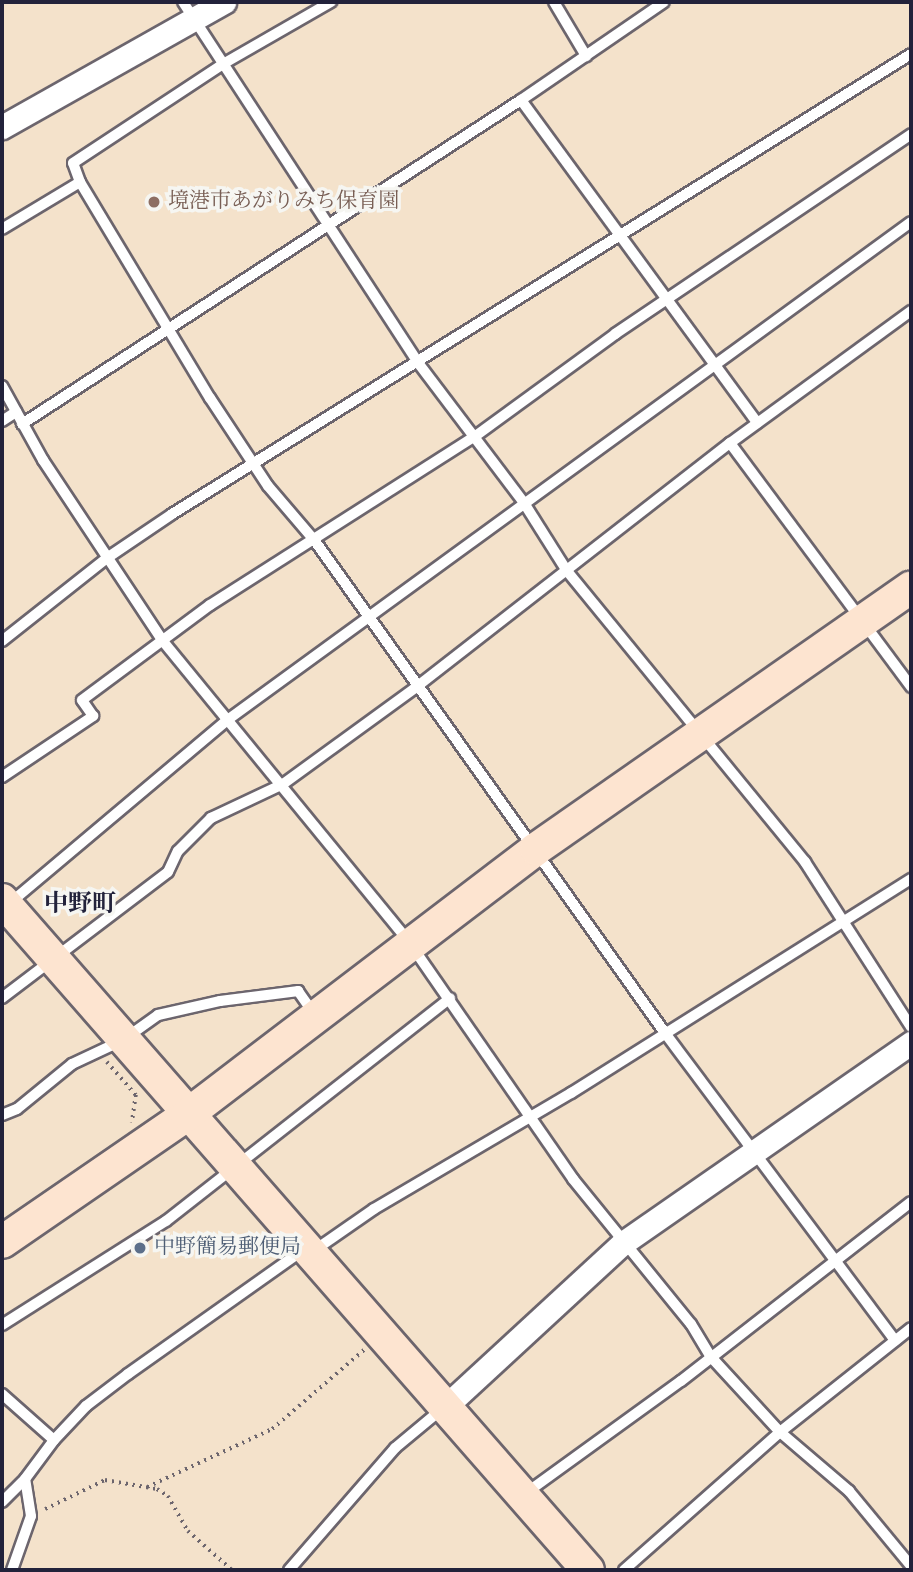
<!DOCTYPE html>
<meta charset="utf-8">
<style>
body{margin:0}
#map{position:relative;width:913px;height:1572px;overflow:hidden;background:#f4e2cb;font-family:Vollkorn,"Noto Serif JP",serif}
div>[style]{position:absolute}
.path>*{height:3.5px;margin-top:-1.75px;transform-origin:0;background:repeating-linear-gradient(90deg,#6c656d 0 2px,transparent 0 7px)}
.roads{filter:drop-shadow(2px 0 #6c656d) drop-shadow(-2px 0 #6c656d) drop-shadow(0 2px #6c656d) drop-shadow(0 -2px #6c656d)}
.lane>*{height:10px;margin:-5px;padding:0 5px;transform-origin:5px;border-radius:5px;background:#fff}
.street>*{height:23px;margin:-11.5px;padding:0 11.5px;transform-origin:11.5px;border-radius:11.5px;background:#fff}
.secondary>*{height:32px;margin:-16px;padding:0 16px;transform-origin:16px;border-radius:16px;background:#fde4d0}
.dots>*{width:19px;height:19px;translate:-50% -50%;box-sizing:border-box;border:4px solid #f6f6f2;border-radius:50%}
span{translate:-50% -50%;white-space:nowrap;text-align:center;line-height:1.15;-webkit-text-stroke:7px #f6f6f2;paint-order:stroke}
.education-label{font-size:21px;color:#785e54}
.left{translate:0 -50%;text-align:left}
.service-label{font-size:21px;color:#4e5e75}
.quarter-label{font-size:24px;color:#22223b;font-weight:700}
.frame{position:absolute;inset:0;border:4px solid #22223b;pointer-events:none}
</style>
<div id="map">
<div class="path">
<div style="left:107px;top:1062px;width:44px;rotate:48.7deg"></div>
<div style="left:136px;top:1095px;width:28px;rotate:98deg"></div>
<div style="left:147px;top:1487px;width:138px;rotate:-24.9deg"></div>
<div style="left:272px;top:1429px;width:123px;rotate:-40.7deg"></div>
<div style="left:45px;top:1509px;width:67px;rotate:-25.8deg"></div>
<div style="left:105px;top:1480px;width:53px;rotate:9.8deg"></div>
<div style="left:157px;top:1489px;width:13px;rotate:32deg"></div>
<div style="left:168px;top:1496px;width:40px;rotate:60.3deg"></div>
<div style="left:188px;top:1531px;width:59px;rotate:41.6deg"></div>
</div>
<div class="roads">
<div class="lane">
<div style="left:183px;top:2px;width:432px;rotate:56.9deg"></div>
<div style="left:419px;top:364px;width:174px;rotate:52.9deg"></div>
<div style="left:524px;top:503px;width:80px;rotate:57.7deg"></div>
<div style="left:567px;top:571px;width:376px;rotate:50.7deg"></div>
<div style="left:805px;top:862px;width:196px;rotate:57.3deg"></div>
<div style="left:554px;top:2px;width:63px;rotate:59.3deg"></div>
<div style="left:521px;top:100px;width:400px;rotate:53.8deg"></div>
<div style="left:80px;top:182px;width:20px;rotate:-110deg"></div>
<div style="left:73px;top:163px;width:180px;rotate:-33.4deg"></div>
<div style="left:223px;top:64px;width:125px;rotate:-29.9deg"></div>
<div style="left:2px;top:229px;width:91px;rotate:-31.1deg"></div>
<div style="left:80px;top:182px;width:252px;rotate:59deg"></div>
<div style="left:210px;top:398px;width:105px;rotate:56.6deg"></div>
<div style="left:268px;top:486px;width:72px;rotate:49.5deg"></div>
<div style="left:315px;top:541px;width:604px;rotate:54.57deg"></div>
<div style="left:665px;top:1033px;width:384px;rotate:53.2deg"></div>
<div style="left:2px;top:386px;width:85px;rotate:61deg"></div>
<div style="left:43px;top:460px;width:216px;rotate:56.5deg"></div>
<div style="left:162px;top:640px;width:390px;rotate:50.7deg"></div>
<div style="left:409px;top:942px;width:288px;rotate:55.3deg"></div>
<div style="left:573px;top:1179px;width:187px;rotate:50.9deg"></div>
<div style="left:691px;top:1324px;width:39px;rotate:59deg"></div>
<div style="left:711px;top:1357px;width:102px;rotate:47.4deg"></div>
<div style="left:780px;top:1432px;width:91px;rotate:40.5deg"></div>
<div style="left:849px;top:1491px;width:97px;rotate:50.4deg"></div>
<div style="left:2px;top:421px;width:17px;rotate:-33deg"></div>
<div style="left:22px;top:424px;width:595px;rotate:-33deg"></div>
<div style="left:521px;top:100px;width:173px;rotate:-34.4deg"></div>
<div style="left:730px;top:443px;width:304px;rotate:53.4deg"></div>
<div style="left:2px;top:641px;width:134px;rotate:-38.3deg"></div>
<div style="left:107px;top:558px;width:78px;rotate:-34.1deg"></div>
<div style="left:172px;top:514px;width:870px;rotate:-31.9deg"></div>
<div style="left:2px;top:777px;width:110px;rotate:-33.8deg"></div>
<div style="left:93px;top:716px;width:19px;rotate:-125deg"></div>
<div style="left:82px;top:700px;width:159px;rotate:-36.6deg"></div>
<div style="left:210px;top:605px;width:313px;rotate:-32.5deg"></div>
<div style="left:474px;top:437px;width:175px;rotate:-36.1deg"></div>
<div style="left:615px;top:334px;width:357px;rotate:-34deg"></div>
<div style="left:10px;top:903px;width:282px;rotate:-40.1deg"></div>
<div style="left:226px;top:721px;width:847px;rotate:-36.07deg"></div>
<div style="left:2px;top:998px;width:208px;rotate:-37.2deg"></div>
<div style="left:168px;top:872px;width:23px;rotate:-65deg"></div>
<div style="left:178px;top:851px;width:47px;rotate:-45deg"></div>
<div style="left:211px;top:818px;width:80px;rotate:-25.3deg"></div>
<div style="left:283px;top:784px;width:163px;rotate:-36deg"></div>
<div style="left:415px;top:688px;width:399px;rotate:-37.9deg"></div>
<div style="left:730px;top:443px;width:224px;rotate:-36.1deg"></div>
<div style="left:2px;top:1115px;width:16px;rotate:-22deg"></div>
<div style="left:17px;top:1109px;width:71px;rotate:-39.3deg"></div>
<div style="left:72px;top:1064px;width:56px;rotate:-25.2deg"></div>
<div style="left:123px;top:1040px;width:43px;rotate:-35.5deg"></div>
<div style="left:158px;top:1015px;width:64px;rotate:-12.7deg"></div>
<div style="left:220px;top:1001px;width:79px;rotate:-7.3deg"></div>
<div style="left:298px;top:991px;width:28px;rotate:55deg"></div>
<div style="left:312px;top:1252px;width:75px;rotate:-34.7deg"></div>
<div style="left:374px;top:1209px;width:229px;rotate:-30.5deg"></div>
<div style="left:571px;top:1093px;width:402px;rotate:-32.2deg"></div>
<div style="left:2px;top:1325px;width:194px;rotate:-32.4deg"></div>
<div style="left:166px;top:1221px;width:361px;rotate:-38.1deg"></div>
<div style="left:2px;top:1394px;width:69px;rotate:41.5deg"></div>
<div style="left:526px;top:1493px;width:191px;rotate:-35.9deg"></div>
<div style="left:681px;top:1381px;width:291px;rotate:-37.9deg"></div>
<div style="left:2px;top:1502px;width:33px;rotate:-45deg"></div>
<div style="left:12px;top:1570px;width:57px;rotate:-70.6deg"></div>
<div style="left:31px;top:1516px;width:37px;rotate:-99deg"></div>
<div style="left:25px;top:1479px;width:49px;rotate:-53.4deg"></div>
<div style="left:54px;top:1440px;width:47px;rotate:-46.7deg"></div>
<div style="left:86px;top:1406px;width:53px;rotate:-37.3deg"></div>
<div style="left:128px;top:1374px;width:214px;rotate:-35.3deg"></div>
<div style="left:289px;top:1570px;width:162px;rotate:-49deg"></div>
<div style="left:395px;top:1448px;width:62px;rotate:-39.8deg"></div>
<div style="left:624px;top:1570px;width:208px;rotate:-41.5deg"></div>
<div style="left:780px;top:1432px;width:167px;rotate:-38.4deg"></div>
</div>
<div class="street">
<div style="left:2px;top:127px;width:255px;rotate:-29.4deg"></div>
<div style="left:445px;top:1407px;width:242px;rotate:-42.7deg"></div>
<div style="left:623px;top:1243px;width:351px;rotate:-34.8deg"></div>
</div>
<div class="secondary">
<div style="left:2px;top:900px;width:890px;rotate:48.83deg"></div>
<div style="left:2px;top:1242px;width:224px;rotate:-34.5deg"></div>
<div style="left:187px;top:1115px;width:439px;rotate:-37.3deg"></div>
<div style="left:536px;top:849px;width:457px;rotate:-34.9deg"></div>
</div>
</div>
<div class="dots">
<div style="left:154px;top:202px;background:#8d6e63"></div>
<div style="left:140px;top:1248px;background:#5c6f8a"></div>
</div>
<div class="education-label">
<span class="left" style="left:168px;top:202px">境港市あがりみち保育園</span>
</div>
<div class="service-label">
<span class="left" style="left:154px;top:1248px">中野簡易郵便局</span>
</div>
<div class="quarter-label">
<span style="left:80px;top:906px">中野町</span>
</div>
<div class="frame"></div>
</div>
